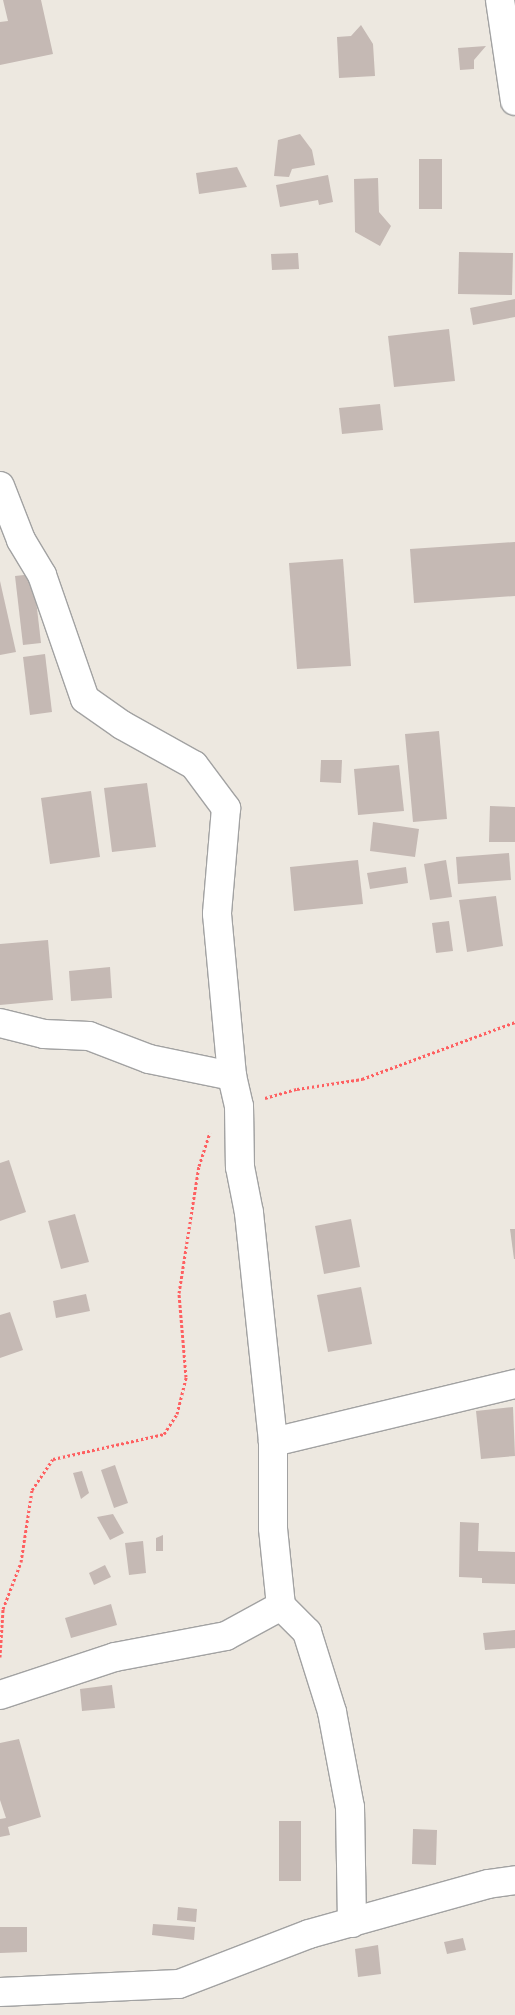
<!DOCTYPE html>
<style>
body{margin:0}
#map{position:relative;width:515px;height:2015px;overflow:hidden;background:#ede8e0;font-family:"Source Sans 3",sans-serif}
div>[style]{position:absolute}
.building>*{inset:0;background:#c5b9b4}
.path>*{height:3px;margin-top:-1.5px;transform-origin:0;background:repeating-linear-gradient(90deg,#fe6061 0 2.5px,transparent 0 5px)}
.roads{filter:drop-shadow(1px 0 #a2a2a2) drop-shadow(-1px 0 #a2a2a2) drop-shadow(0 1px #a2a2a2) drop-shadow(0 -1px #a2a2a2)}
.minor>*{height:28px;margin:-14px;padding:0 14px;transform-origin:14px;border-radius:14px;background:#fff}
span{translate:-50% -50%;white-space:nowrap;text-align:center;line-height:1.15;-webkit-text-stroke:4px #fff;paint-order:stroke}
</style>
<div id="map">
<div class="building">
<div style="clip-path:polygon(3px 0,41px 0,53px 54px,0 65px,0 22px,8px 21px)"></div>
<div style="clip-path:polygon(361px 25px,373px 44px,375px 76px,339px 78px,337px 37px,351px 36px)"></div>
<div style="clip-path:polygon(486px 46px,474px 60px,474px 69px,460px 70px,458px 48px)"></div>
<div style="clip-path:polygon(300px 134px,312px 150px,315px 165px,292px 169px,289px 177px,274px 176px,278px 140px)"></div>
<div style="clip-path:polygon(419px 159px,442px 159px,442px 209px,419px 209px)"></div>
<div style="clip-path:polygon(237px 167px,247px 187px,199px 194px,196px 173px)"></div>
<div style="clip-path:polygon(328px 175px,333px 202px,319px 205px,318px 200px,280px 207px,276px 185px)"></div>
<div style="clip-path:polygon(378px 178px,379px 212px,391px 226px,380px 246px,355px 232px,354px 179px)"></div>
<div style="clip-path:polygon(459px 252px,513px 253px,512px 295px,458px 294px)"></div>
<div style="clip-path:polygon(298px 253px,299px 269px,272px 270px,271px 254px)"></div>
<div style="clip-path:polygon(515px 299px,515px 317px,473px 325px,470px 308px)"></div>
<div style="clip-path:polygon(449px 329px,455px 381px,394px 387px,388px 336px)"></div>
<div style="clip-path:polygon(380px 404px,383px 430px,342px 434px,339px 408px)"></div>
<div style="clip-path:polygon(515px 542px,515px 596px,414px 603px,410px 549px)"></div>
<div style="clip-path:polygon(343px 559px,351px 666px,297px 669px,289px 563px)"></div>
<div style="clip-path:polygon(33px 574px,41px 643px,23px 645px,15px 576px)"></div>
<div style="clip-path:polygon(0 581px,16px 652px,0 655px)"></div>
<div style="clip-path:polygon(45px 654px,52px 712px,30px 715px,23px 657px)"></div>
<div style="clip-path:polygon(439px 731px,447px 819px,413px 822px,405px 734px)"></div>
<div style="clip-path:polygon(321px 760px,342px 760px,341px 783px,320px 782px)"></div>
<div style="clip-path:polygon(399px 765px,404px 811px,358px 815px,354px 769px)"></div>
<div style="clip-path:polygon(147px 783px,156px 847px,112px 852px,104px 788px)"></div>
<div style="clip-path:polygon(91px 791px,100px 857px,50px 864px,41px 798px)"></div>
<div style="clip-path:polygon(490px 806px,515px 807px,515px 842px,489px 842px)"></div>
<div style="clip-path:polygon(373px 822px,419px 829px,415px 857px,370px 851px)"></div>
<div style="clip-path:polygon(509px 853px,511px 880px,458px 884px,456px 857px)"></div>
<div style="clip-path:polygon(358px 860px,363px 904px,294px 911px,290px 867px)"></div>
<div style="clip-path:polygon(446px 860px,452px 897px,430px 900px,424px 864px)"></div>
<div style="clip-path:polygon(406px 867px,408px 883px,370px 889px,367px 873px)"></div>
<div style="clip-path:polygon(496px 896px,503px 946px,467px 952px,459px 900px)"></div>
<div style="clip-path:polygon(449px 921px,453px 951px,436px 953px,432px 923px)"></div>
<div style="clip-path:polygon(48px 940px,53px 1000px,0 1005px,0 944px)"></div>
<div style="clip-path:polygon(110px 967px,112px 998px,71px 1001px,69px 971px)"></div>
<div style="clip-path:polygon(9px 1160px,26px 1212px,0 1221px,0 1163px)"></div>
<div style="clip-path:polygon(75px 1214px,89px 1262px,61px 1269px,48px 1221px)"></div>
<div style="clip-path:polygon(351px 1219px,360px 1267px,324px 1274px,315px 1226px)"></div>
<div style="clip-path:polygon(510px 1229px,515px 1229px,515px 1259px,514px 1259px)"></div>
<div style="clip-path:polygon(361px 1287px,372px 1344px,328px 1352px,317px 1295px)"></div>
<div style="clip-path:polygon(86px 1294px,90px 1311px,56px 1318px,53px 1301px)"></div>
<div style="clip-path:polygon(10px 1312px,23px 1350px,0 1358px,0 1315px)"></div>
<div style="clip-path:polygon(513px 1407px,515px 1456px,481px 1459px,476px 1411px)"></div>
<div style="clip-path:polygon(115px 1465px,128px 1503px,114px 1508px,101px 1470px)"></div>
<div style="clip-path:polygon(82px 1471px,89px 1493px,81px 1499px,73px 1473px)"></div>
<div style="clip-path:polygon(113px 1514px,124px 1533px,110px 1540px,97px 1517px)"></div>
<div style="clip-path:polygon(460px 1522px,479px 1523px,478px 1551px,515px 1552px,515px 1584px,482px 1583px,482px 1578px,459px 1577px)"></div>
<div style="clip-path:polygon(163px 1535px,163px 1551px,156px 1551px,156px 1538px)"></div>
<div style="clip-path:polygon(143px 1541px,146px 1573px,129px 1575px,125px 1543px)"></div>
<div style="clip-path:polygon(105px 1565px,111px 1577px,94px 1585px,89px 1573px)"></div>
<div style="clip-path:polygon(111px 1604px,117px 1625px,71px 1638px,65px 1618px)"></div>
<div style="clip-path:polygon(515px 1630px,515px 1648px,485px 1650px,483px 1633px)"></div>
<div style="clip-path:polygon(112px 1685px,115px 1708px,82px 1711px,80px 1689px)"></div>
<div style="clip-path:polygon(19px 1739px,41px 1817px,8px 1827px,10px 1835px,0 1837px,0 1819px,6px 1818px,0 1800px,0 1743px)"></div>
<div style="clip-path:polygon(279px 1821px,301px 1821px,301px 1881px,279px 1881px)"></div>
<div style="clip-path:polygon(413px 1829px,437px 1830px,436px 1865px,412px 1864px)"></div>
<div style="clip-path:polygon(178px 1907px,197px 1909px,196px 1922px,177px 1920px)"></div>
<div style="clip-path:polygon(153px 1924px,195px 1927px,194px 1940px,152px 1935px)"></div>
<div style="clip-path:polygon(0 1927px,27px 1927px,27px 1952px,0 1953px)"></div>
<div style="clip-path:polygon(463px 1938px,466px 1950px,447px 1954px,444px 1942px)"></div>
<div style="clip-path:polygon(378px 1945px,381px 1974px,358px 1977px,355px 1949px)"></div>
</div>
<div class="path">
<div style="left:265px;top:1098px;width:33px;rotate:-16deg"></div>
<div style="left:297px;top:1089px;width:66px;rotate:-8.7deg"></div>
<div style="left:362px;top:1079px;width:163px;rotate:-20.4deg"></div>
<div style="left:0;top:1657px;width:48px;rotate:-86.4deg"></div>
<div style="left:3px;top:1609px;width:50px;rotate:-69deg"></div>
<div style="left:21px;top:1562px;width:73px;rotate:-81.3deg"></div>
<div style="left:32px;top:1490px;width:37px;rotate:-56deg"></div>
<div style="left:53px;top:1459px;width:114px;rotate:-12.7deg"></div>
<div style="left:164px;top:1434px;width:24px;rotate:-57deg"></div>
<div style="left:177px;top:1414px;width:38px;rotate:-76deg"></div>
<div style="left:186px;top:1377px;width:84px;rotate:-94.8deg"></div>
<div style="left:179px;top:1293px;width:129px;rotate:-81.1deg"></div>
<div style="left:199px;top:1166px;width:35px;rotate:-72deg"></div>
</div>
<div class="roads">
<div class="minor">
<div style="left:500px;top:0;width:102px;rotate:81.6deg"></div>
<div style="left:0;top:486px;width:58px;rotate:68.7deg"></div>
<div style="left:21px;top:540px;width:41px;rotate:59deg"></div>
<div style="left:42px;top:575px;width:131px;rotate:70.9deg"></div>
<div style="left:85px;top:699px;width:45px;rotate:35.1deg"></div>
<div style="left:122px;top:725px;width:82px;rotate:29.1deg"></div>
<div style="left:194px;top:765px;width:54px;rotate:53.3deg"></div>
<div style="left:226px;top:808px;width:106px;rotate:94.9deg"></div>
<div style="left:217px;top:914px;width:163px;rotate:84.7deg"></div>
<div style="left:232px;top:1076px;width:31px;rotate:77deg"></div>
<div style="left:239px;top:1106px;width:61px;rotate:89.1deg"></div>
<div style="left:240px;top:1167px;width:47px;rotate:78.9deg"></div>
<div style="left:249px;top:1213px;width:230px;rotate:84deg"></div>
<div style="left:0;top:1023px;width:45px;rotate:14deg"></div>
<div style="left:44px;top:1034px;width:45px;rotate:2.5deg"></div>
<div style="left:89px;top:1036px;width:64px;rotate:21deg"></div>
<div style="left:149px;top:1059px;width:85px;rotate:11.6deg"></div>
<div style="left:281px;top:1606px;width:37px;rotate:45deg"></div>
<div style="left:307px;top:1632px;width:84px;rotate:72.6deg"></div>
<div style="left:332px;top:1712px;width:97px;rotate:79.3deg"></div>
<div style="left:350px;top:1807px;width:116px;rotate:89deg"></div>
<div style="left:0;top:1695px;width:121px;rotate:-18.3deg"></div>
<div style="left:115px;top:1657px;width:113px;rotate:-10.7deg"></div>
<div style="left:226px;top:1636px;width:63px;rotate:-28.6deg"></div>
<div style="left:281px;top:1606px;width:78px;rotate:-95.9deg"></div>
<div style="left:273px;top:1528px;width:86px;rotate:-90deg"></div>
<div style="left:273px;top:1442px;width:249px;rotate:-13.5deg"></div>
<div style="left:0;top:1992px;width:179px;rotate:-2.6deg"></div>
<div style="left:179px;top:1984px;width:139px;rotate:-21deg"></div>
<div style="left:309px;top:1934px;width:186px;rotate:-15.6deg"></div>
<div style="left:488px;top:1884px;width:27px;rotate:-8deg"></div>
</div>
</div>
</div>
